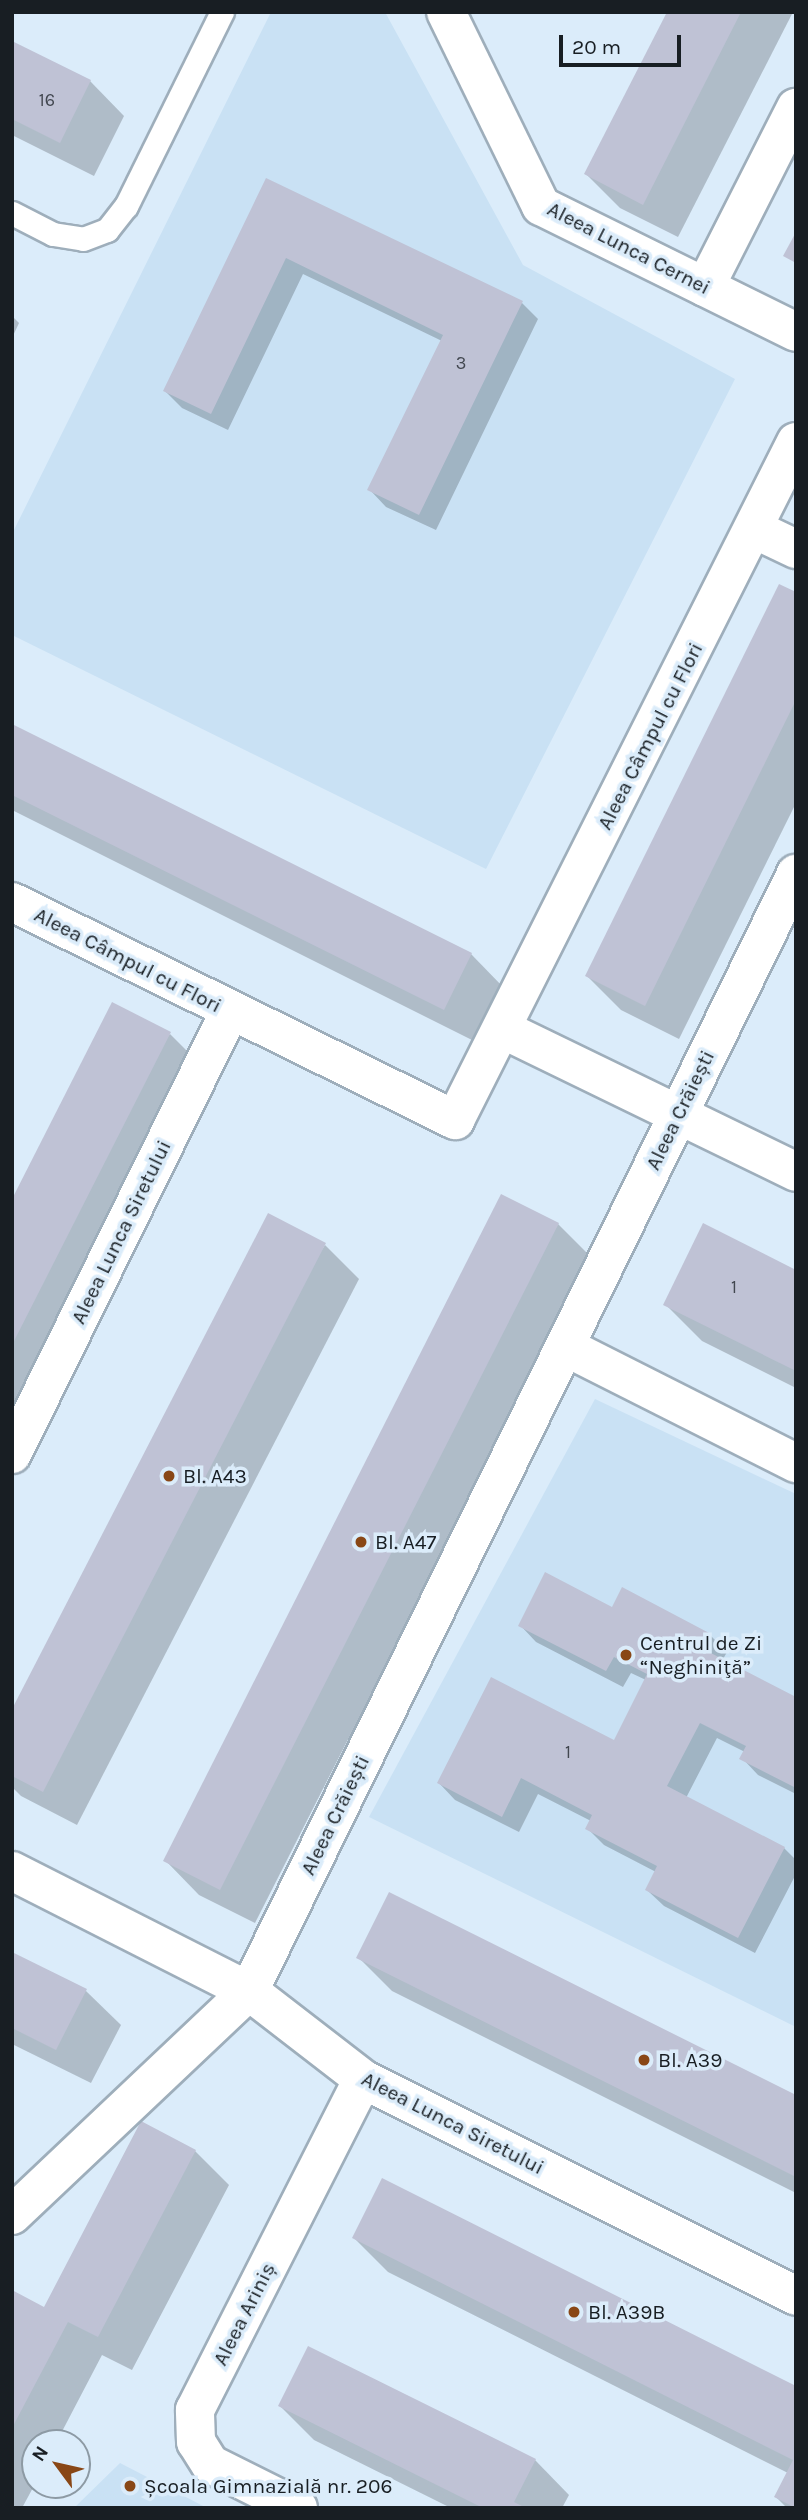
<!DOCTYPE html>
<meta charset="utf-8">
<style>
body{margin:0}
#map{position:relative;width:808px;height:2520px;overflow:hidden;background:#dbecfa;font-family:Karla,sans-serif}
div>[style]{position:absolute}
.built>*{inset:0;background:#c9e1f4}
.shadow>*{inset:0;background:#0003}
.building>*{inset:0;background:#bfc2d5}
.roads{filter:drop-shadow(2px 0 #9eaebb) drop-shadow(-2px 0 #9eaebb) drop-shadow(0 2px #9eaebb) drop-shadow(0 -2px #9eaebb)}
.lane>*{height:23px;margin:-11.5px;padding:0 11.5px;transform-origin:11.5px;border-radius:11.5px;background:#fff}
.street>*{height:38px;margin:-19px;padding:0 19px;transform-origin:19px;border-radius:19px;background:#fff}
.dots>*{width:19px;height:19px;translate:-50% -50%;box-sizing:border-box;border:4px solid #dbecfa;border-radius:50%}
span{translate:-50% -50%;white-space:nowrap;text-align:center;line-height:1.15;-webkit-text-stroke:7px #dbecfa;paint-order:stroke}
.number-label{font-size:18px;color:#424750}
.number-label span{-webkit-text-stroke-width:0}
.street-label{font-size:21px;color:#181e23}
.poi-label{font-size:21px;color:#181e23}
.left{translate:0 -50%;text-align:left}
.frame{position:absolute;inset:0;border:14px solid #181e23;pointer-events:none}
.north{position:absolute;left:21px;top:2429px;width:70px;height:70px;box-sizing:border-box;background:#dbecfa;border:2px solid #8d9aa4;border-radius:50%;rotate:303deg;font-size:19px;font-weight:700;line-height:28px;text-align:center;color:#181e23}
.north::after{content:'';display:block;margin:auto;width:24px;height:32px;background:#894716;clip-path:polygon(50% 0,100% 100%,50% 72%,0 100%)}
.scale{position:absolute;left:559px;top:35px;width:122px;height:32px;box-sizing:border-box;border:4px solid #181e23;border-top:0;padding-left:9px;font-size:21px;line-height:24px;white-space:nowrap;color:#181e23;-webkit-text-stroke:5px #dbecfa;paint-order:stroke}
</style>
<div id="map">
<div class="built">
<div style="clip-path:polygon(271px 12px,385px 12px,523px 265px,735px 379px,486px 869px,12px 635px,12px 534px)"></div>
<div style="clip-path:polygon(595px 1399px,796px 1494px,796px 2027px,369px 1817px)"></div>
<div style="clip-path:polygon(120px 2463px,207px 2508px,74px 2508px)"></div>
</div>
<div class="shadow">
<div style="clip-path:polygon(669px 12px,793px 12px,678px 237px,620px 208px,586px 174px)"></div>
<div style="clip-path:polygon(12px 43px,90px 81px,124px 116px,94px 176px,12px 135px)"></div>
<div style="clip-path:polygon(267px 180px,522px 303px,538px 319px,436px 530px,386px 507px,370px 490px,442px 341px,303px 274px,228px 430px,182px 408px,165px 391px)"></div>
<div style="clip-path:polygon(12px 316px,19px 323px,12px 338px)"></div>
<div style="clip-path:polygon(796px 594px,796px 803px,679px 1039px,621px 1010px,587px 976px)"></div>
<div style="clip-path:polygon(12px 726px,471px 954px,505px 989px,478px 1043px,12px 810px)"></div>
<div style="clip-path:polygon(170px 1034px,204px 1068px,12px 1446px,12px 1203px)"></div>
<div style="clip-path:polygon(558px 1224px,592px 1258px,255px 1923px,199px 1895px,165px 1860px)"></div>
<div style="clip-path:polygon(325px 1245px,359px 1279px,77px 1825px,21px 1796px,12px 1787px,12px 1713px)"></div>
<div style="clip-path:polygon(796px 1272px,796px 1388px,702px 1341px,665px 1304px)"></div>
<div style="clip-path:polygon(612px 1609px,710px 1635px,727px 1652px,722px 1661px,796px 1699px,796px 1794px,758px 1775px,742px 1758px,745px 1752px,717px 1738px,686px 1798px,784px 1848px,796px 1860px,796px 1874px,755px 1953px,664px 1906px,647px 1890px,656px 1872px,604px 1845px,587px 1828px,591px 1821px,538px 1794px,519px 1832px,455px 1800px,439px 1783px,614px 1742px,646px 1680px,631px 1673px,623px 1687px,536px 1642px,520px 1625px)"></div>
<div style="clip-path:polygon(12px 1954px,86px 1991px,121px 2025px,91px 2083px,12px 2044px)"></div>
<div style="clip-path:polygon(358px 1957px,796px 2097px,796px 2193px,392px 1991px)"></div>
<div style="clip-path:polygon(195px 2151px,229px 2185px,132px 2370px,102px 2355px,56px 2443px,35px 2443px,35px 2484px,22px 2508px,12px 2508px,12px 2295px,45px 2309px)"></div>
<div style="clip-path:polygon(354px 2238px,796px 2387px,796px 2508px,787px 2508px,776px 2497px,788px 2473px,388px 2272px)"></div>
<div style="clip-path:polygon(280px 2406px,535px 2460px,569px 2495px,562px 2508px,451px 2508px,314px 2440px)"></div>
</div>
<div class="building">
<div style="clip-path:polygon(667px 12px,741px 12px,643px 205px,584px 174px)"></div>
<div style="clip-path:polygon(12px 41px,91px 80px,60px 143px,12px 119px)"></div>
<div style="clip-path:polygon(266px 178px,523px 301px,419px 515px,367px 490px,443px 335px,286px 258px,211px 414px,163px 391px)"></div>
<div style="clip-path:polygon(796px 232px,796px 263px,783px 256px)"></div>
<div style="clip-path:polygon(779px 584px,796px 592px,796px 700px,645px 1006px,585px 976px)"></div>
<div style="clip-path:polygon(12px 724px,472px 953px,444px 1010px,12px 795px)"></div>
<div style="clip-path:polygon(112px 1002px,171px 1032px,12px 1345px,12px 1199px)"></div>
<div style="clip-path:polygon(501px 1194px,559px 1223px,220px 1890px,163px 1861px)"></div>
<div style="clip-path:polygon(268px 1213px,326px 1243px,43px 1792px,12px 1776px,12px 1709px)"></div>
<div style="clip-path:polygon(703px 1223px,796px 1270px,796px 1371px,663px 1305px)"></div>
<div style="clip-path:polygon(545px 1572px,612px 1607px,622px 1587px,711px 1634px,703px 1649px,796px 1697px,796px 1788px,739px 1759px,746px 1746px,700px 1723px,667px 1786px,785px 1847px,738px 1938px,645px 1890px,657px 1866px,585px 1829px,592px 1815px,521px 1778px,502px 1817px,437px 1783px,491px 1677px,614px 1740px,647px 1674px,614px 1657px,606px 1671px,518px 1626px)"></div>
<div style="clip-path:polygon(389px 1892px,796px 2095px,796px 2177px,356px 1958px)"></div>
<div style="clip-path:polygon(12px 1952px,87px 1989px,56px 2050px,12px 2028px)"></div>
<div style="clip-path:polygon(141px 2121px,196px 2150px,98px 2337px,68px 2322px,12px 2428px,12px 2290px,44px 2307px)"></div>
<div style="clip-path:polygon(382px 2178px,796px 2386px,796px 2508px,774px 2497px,793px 2460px,352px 2238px)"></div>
<div style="clip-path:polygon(308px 2346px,536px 2459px,514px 2502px,526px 2508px,483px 2508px,278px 2406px)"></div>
</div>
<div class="roads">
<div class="lane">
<div style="left:12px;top:213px;width:46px;rotate:27.1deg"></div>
<div style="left:53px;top:234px;width:30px;rotate:9deg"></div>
<div style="left:83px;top:239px;width:26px;rotate:-21deg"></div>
<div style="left:107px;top:230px;width:31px;rotate:-52deg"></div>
<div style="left:126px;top:206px;width:216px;rotate:-63.7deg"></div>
</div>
<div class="street">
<div style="left:446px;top:12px;width:216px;rotate:63.9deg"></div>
<div style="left:541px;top:206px;width:284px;rotate:26.3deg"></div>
<div style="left:705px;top:287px;width:201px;rotate:-63.1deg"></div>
<div style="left:754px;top:529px;width:47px;rotate:25.5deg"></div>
<div style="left:12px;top:902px;width:494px;rotate:26.2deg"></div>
<div style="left:455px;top:1120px;width:759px;rotate:-63.3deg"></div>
<div style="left:502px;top:1029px;width:327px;rotate:25.9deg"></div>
<div style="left:566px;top:1347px;width:258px;rotate:26.8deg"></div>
<div style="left:12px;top:1454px;width:494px;rotate:-63.8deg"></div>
<div style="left:12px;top:1871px;width:266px;rotate:26.9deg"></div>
<div style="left:249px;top:1991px;width:144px;rotate:37.7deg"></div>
<div style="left:363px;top:2079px;width:484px;rotate:26.6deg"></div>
<div style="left:12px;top:2215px;width:326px;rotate:-43.4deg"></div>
<div style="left:249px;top:1991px;width:1244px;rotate:-63.91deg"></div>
<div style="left:298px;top:2508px;width:98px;rotate:-153.4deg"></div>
<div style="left:210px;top:2464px;width:26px;rotate:-122deg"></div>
<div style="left:196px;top:2442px;width:32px;rotate:-92deg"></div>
<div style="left:195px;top:2410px;width:371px;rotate:-63.1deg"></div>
</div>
</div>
<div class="dots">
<div style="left:169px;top:1476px;background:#894716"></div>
<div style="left:361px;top:1542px;background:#894716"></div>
<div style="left:626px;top:1655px;background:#894716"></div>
<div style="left:644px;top:2060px;background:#894716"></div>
<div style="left:574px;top:2312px;background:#894716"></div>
<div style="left:130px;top:2486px;background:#894716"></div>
</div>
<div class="number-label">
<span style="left:47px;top:100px">16</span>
<span style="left:461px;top:363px">3</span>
<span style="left:734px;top:1287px">1</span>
<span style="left:568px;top:1752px">1</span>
</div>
<div class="street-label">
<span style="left:629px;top:248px;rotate:27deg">Aleea Lunca Cernei</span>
<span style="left:650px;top:736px;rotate:-63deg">Aleea Câmpul cu Flori</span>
<span style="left:128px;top:960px;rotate:27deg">Aleea Câmpul cu Flori</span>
<span style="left:680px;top:1110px;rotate:-64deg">Aleea Crăiești</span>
<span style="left:121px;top:1232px;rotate:-64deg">Aleea Lunca Siretului</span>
<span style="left:335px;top:1815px;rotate:-64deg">Aleea Crăiești</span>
<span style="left:453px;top:2123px;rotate:27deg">Aleea Lunca Siretului</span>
<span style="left:244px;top:2314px;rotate:-63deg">Aleea Ariniș</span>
</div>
<div class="poi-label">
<span class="left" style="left:183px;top:1476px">Bl. A43</span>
<span class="left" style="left:375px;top:1542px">Bl. A47</span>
<span class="left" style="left:640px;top:1655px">Centrul de Zi<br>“Neghiniţă”</span>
<span class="left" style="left:658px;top:2060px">Bl. A39</span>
<span class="left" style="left:588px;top:2312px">Bl. A39B</span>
<span class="left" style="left:144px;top:2486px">Școala Gimnazială nr. 206</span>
</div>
<div class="frame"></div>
<div class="north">N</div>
<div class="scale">20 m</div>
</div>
